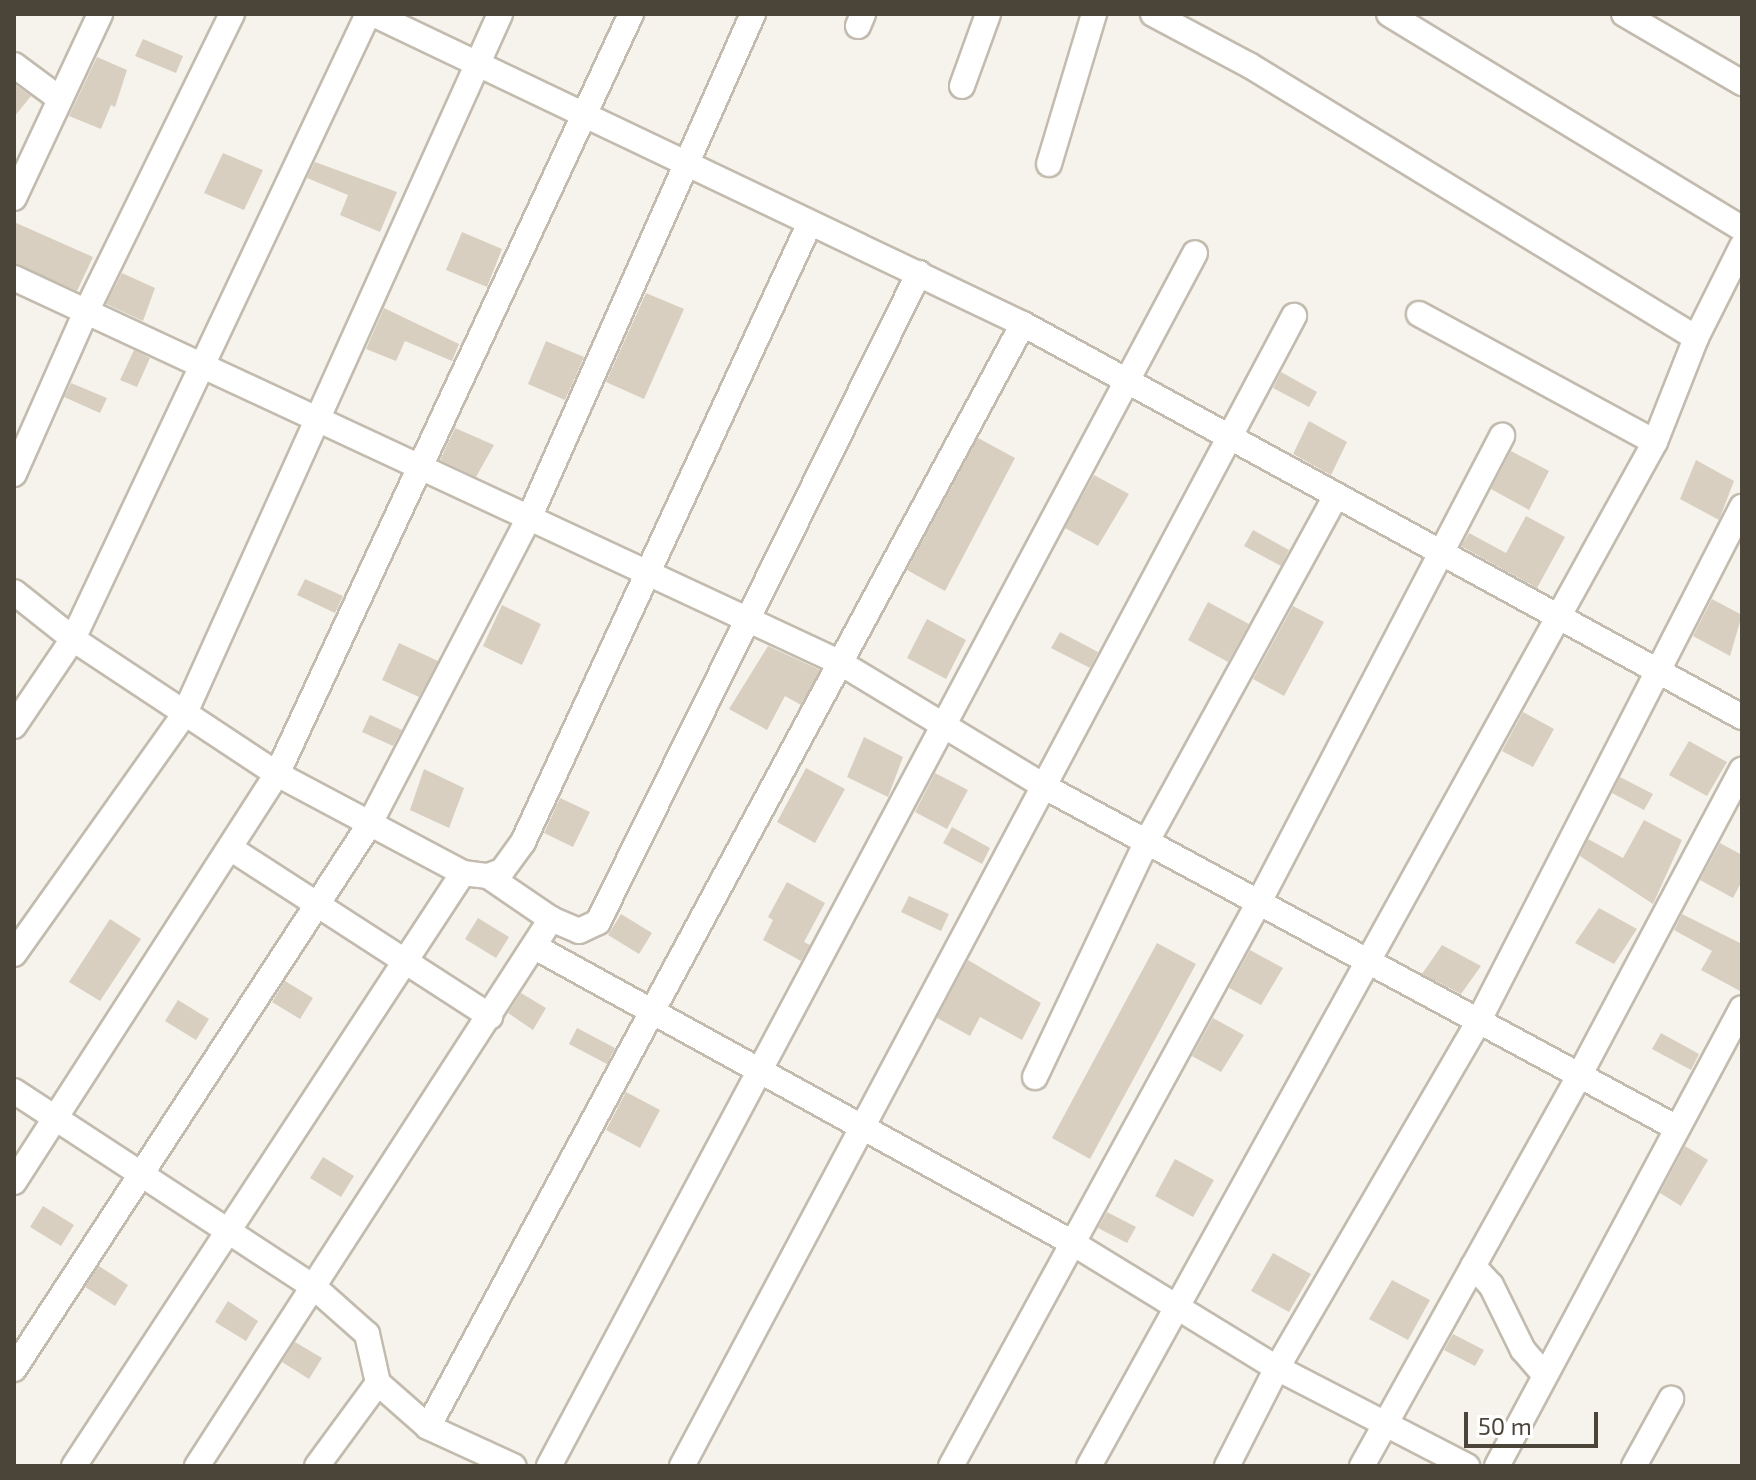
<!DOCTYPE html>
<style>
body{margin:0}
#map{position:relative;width:1756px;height:1480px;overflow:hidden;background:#f6f3ec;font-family:"Exo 2",sans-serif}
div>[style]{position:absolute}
.building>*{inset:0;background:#d8cfc1}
.roads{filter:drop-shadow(2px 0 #c2bbae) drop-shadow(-2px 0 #c2bbae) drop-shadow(0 2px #c2bbae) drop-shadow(0 -2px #c2bbae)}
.minor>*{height:24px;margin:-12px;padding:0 12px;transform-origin:12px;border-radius:12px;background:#fff}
span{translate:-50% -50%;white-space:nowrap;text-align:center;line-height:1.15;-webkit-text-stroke:6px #fff;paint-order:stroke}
.frame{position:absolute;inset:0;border:16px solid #4b4439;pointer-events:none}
.scale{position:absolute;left:1464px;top:1412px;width:134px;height:36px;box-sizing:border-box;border:4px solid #4b4439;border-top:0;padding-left:10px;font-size:24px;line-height:28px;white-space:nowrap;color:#4b4439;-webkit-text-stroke:6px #fff;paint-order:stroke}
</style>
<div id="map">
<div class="building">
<div style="clip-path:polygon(143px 39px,183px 56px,176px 73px,135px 56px)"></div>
<div style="clip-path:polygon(97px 57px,127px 70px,115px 107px,111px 105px,101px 129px,69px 116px)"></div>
<div style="clip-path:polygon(14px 84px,31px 96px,14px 117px)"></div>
<div style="clip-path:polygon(223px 153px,263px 170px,244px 210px,204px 193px)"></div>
<div style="clip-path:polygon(315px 162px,397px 192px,380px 232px,340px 215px,348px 195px,307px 178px)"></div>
<div style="clip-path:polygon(14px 222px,93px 257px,77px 291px,14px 263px)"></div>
<div style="clip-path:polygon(462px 232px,502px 249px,487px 287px,446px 270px)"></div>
<div style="clip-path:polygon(122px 273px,155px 288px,143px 321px,106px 304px)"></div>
<div style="clip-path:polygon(646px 293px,684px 309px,644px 399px,606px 382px)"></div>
<div style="clip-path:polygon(384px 308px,459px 344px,452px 361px,405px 341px,396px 361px,366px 349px)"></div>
<div style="clip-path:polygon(546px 341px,584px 357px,565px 400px,528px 384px)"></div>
<div style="clip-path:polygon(134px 350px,150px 358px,137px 387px,120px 380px)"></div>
<div style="clip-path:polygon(1281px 372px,1317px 392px,1309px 407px,1273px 388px)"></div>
<div style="clip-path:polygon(71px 383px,107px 398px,100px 413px,64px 397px)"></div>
<div style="clip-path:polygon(1309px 421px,1347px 442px,1331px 475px,1293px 454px)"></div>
<div style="clip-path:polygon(455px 428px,494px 445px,476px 477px,440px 460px)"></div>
<div style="clip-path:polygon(978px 438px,1015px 458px,945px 591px,907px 570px)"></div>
<div style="clip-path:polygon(1511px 451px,1549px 471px,1529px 510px,1491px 489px)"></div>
<div style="clip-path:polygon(1696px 460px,1734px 481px,1719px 520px,1680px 499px)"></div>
<div style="clip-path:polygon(1094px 475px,1129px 494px,1098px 546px,1065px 528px)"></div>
<div style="clip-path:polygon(1526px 516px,1565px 537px,1537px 588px,1461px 546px,1469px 533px,1506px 553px)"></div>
<div style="clip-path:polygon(1253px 530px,1289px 550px,1281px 566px,1244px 546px)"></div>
<div style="clip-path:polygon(305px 579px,343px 596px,335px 613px,297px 595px)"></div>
<div style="clip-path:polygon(1712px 599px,1742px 615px,1730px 656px,1693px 636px)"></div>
<div style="clip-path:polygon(1208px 602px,1249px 624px,1228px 662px,1188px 640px)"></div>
<div style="clip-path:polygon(502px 605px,541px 624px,522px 665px,483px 646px)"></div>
<div style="clip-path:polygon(1293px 606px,1324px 622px,1284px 696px,1253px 679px)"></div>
<div style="clip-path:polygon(927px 619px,966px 640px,946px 679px,907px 658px)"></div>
<div style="clip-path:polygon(1060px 632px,1098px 652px,1090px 668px,1051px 648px)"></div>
<div style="clip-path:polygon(399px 643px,438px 661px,419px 697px,382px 680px)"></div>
<div style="clip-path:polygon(768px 646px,820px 670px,801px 705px,785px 696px,767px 730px,729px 709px)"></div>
<div style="clip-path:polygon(1523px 712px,1554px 729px,1533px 767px,1502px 751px)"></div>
<div style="clip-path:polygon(370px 715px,402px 730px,393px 746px,362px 732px)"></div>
<div style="clip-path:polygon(864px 737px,903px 757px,888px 797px,847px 777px)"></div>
<div style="clip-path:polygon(1689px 741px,1727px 762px,1707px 796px,1669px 775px)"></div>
<div style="clip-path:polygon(806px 768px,845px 789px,815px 843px,777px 822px)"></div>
<div style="clip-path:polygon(424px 769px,464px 788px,449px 828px,410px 810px)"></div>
<div style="clip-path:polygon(935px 773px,968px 790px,947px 829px,915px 812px)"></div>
<div style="clip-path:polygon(1620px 777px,1653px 794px,1644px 810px,1612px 793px)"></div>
<div style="clip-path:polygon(560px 798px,590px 812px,573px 847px,544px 833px)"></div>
<div style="clip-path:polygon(1644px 820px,1682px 840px,1653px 904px,1580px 856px,1588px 839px,1623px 858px)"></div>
<div style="clip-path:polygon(952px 827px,990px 848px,982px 864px,943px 843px)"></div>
<div style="clip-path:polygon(1720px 843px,1742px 855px,1742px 881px,1733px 898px,1700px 880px)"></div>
<div style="clip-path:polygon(787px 882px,825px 903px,804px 942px,810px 945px,801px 961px,763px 940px,773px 920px,768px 917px)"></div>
<div style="clip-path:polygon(909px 896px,949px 914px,941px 931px,901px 912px)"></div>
<div style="clip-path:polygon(1599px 908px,1637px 929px,1614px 964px,1575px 943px)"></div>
<div style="clip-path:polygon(621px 914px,652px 933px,639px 954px,608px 935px)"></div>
<div style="clip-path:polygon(1682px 914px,1742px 944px,1742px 992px,1701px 970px,1712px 951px,1674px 930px)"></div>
<div style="clip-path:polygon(478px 918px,509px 937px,496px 958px,465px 939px)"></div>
<div style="clip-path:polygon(110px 919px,141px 939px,100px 1001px,69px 982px)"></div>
<div style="clip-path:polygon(1157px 943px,1196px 964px,1090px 1159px,1052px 1138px)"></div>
<div style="clip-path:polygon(1442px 945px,1481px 966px,1461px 994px,1422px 974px)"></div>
<div style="clip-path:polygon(1250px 950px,1283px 968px,1261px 1005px,1229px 988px)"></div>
<div style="clip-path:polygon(968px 960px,1041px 1003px,1022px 1040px,980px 1017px,970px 1036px,937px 1018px)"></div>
<div style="clip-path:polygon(285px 981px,313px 998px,300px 1019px,272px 1002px)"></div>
<div style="clip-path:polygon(521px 993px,546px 1008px,533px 1030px,508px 1013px)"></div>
<div style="clip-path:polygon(178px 1000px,209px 1019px,196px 1040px,165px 1021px)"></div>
<div style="clip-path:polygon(1213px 1018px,1244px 1035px,1221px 1072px,1192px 1056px)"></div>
<div style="clip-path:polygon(577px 1028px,615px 1048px,607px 1064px,569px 1044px)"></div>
<div style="clip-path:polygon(1661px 1033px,1699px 1054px,1691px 1070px,1652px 1049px)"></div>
<div style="clip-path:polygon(626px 1092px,660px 1110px,640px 1148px,606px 1130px)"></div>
<div style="clip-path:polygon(1685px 1146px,1708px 1160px,1681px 1206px,1660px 1193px)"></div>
<div style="clip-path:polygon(323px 1157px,354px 1176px,341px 1197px,310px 1178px)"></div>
<div style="clip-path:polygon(1175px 1159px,1214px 1180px,1193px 1217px,1155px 1196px)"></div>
<div style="clip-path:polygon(43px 1206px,74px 1225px,61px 1246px,30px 1227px)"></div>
<div style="clip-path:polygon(1107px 1212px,1136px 1227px,1127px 1243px,1098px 1228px)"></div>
<div style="clip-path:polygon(1273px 1253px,1311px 1274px,1289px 1312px,1251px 1291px)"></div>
<div style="clip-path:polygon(99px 1266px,128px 1285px,115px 1306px,85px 1287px)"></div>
<div style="clip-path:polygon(1392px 1280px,1430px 1300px,1408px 1340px,1369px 1319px)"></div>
<div style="clip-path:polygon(228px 1301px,258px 1321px,246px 1341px,215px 1322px)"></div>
<div style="clip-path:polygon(1453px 1334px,1484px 1350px,1475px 1366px,1444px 1350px)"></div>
<div style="clip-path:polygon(295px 1342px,322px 1358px,309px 1379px,282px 1362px)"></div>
</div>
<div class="roads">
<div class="minor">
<div style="left:373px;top:14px;width:720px;rotate:25.5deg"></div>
<div style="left:1023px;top:324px;width:819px;rotate:28.66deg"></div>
<div style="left:1153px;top:14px;width:109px;rotate:28deg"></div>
<div style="left:1249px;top:65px;width:524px;rotate:31.41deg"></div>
<div style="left:1389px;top:14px;width:413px;rotate:31.3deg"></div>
<div style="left:1624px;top:14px;width:137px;rotate:30.3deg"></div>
<div style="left:858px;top:26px;width:13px;rotate:-67deg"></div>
<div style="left:14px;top:65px;width:57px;rotate:36.5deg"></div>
<div style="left:962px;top:86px;width:77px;rotate:-70.1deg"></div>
<div style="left:1049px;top:164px;width:157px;rotate:-73.3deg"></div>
<div style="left:14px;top:198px;width:203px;rotate:-64.9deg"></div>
<div style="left:14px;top:278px;width:910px;rotate:24.96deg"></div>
<div style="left:839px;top:662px;width:241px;rotate:31.2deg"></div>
<div style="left:1045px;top:787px;width:716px;rotate:28.35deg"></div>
<div style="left:1419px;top:314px;width:268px;rotate:28.5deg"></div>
<div style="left:14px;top:474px;width:175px;rotate:-66.1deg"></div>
<div style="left:85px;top:314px;width:334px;rotate:-63.9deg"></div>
<div style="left:14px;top:592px;width:75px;rotate:38.5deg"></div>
<div style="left:73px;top:639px;width:245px;rotate:33.5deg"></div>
<div style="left:277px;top:774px;width:211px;rotate:28deg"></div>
<div style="left:463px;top:873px;width:25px;rotate:7deg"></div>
<div style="left:488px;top:876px;width:15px;rotate:-20deg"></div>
<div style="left:502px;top:871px;width:36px;rotate:-54deg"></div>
<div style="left:523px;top:842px;width:682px;rotate:-65.13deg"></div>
<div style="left:14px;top:726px;width:105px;rotate:-55.9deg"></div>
<div style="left:73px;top:639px;width:691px;rotate:-64.73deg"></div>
<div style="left:230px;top:848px;width:310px;rotate:32.9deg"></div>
<div style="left:551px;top:919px;width:30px;rotate:23deg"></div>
<div style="left:579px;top:931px;width:21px;rotate:-25deg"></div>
<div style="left:598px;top:922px;width:724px;rotate:-63.68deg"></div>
<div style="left:535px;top:947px;width:612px;rotate:28.83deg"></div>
<div style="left:1071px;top:1242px;width:241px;rotate:31.5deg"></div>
<div style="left:1277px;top:1368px;width:214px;rotate:27.3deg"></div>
<div style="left:14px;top:954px;width:293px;rotate:-54.6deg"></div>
<div style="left:184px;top:715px;width:769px;rotate:-65.73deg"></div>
<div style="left:1035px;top:1077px;width:261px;rotate:-64.6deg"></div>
<div style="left:1147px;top:841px;width:391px;rotate:-61.3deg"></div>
<div style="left:14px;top:1091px;width:358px;rotate:33.2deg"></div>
<div style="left:314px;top:1287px;width:71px;rotate:41.6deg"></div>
<div style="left:367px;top:1334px;width:50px;rotate:77.3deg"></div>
<div style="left:378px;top:1383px;width:67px;rotate:41.3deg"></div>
<div style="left:428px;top:1427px;width:94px;rotate:24.6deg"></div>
<div style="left:14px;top:1182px;width:485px;rotate:-57.2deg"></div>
<div style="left:277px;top:774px;width:838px;rotate:-65.02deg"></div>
<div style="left:1473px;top:1266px;width:26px;rotate:47deg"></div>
<div style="left:1491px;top:1285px;width:72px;rotate:63.8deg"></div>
<div style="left:1523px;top:1350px;width:32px;rotate:49deg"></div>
<div style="left:14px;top:1369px;width:650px;rotate:-56.87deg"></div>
<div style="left:369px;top:825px;width:348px;rotate:-62.5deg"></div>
<div style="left:530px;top:516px;width:549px;rotate:-66.05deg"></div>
<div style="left:428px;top:1427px;width:1253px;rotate:-61.66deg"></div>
<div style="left:74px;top:1466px;width:709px;rotate:-56.74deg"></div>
<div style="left:197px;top:1466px;width:652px;rotate:-57.09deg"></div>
<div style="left:551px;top:919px;width:76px;rotate:-145.7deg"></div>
<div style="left:317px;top:1466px;width:103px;rotate:-53.7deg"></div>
<div style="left:549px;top:1466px;width:1374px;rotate:-61.96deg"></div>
<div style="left:682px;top:1466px;width:1303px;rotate:-61.98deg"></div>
<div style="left:951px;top:1466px;width:643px;rotate:-61.36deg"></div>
<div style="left:1259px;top:902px;width:526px;rotate:-62.46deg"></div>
<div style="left:1089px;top:1466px;width:1170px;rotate:-61.07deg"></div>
<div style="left:1655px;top:442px;width:112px;rotate:-68.5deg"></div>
<div style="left:1696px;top:338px;width:103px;rotate:-63.4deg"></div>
<div style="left:1227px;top:1466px;width:110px;rotate:-63deg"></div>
<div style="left:1277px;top:1368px;width:400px;rotate:-59.8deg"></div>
<div style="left:1478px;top:1022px;width:579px;rotate:-62.86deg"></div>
<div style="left:1362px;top:1466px;width:446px;rotate:-60.9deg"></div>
<div style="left:1579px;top:1076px;width:347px;rotate:-62deg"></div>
<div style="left:1497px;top:1466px;width:519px;rotate:-61.86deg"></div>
<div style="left:1634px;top:1466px;width:77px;rotate:-61.1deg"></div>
</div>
</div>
<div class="frame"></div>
<div class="scale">50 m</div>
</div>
